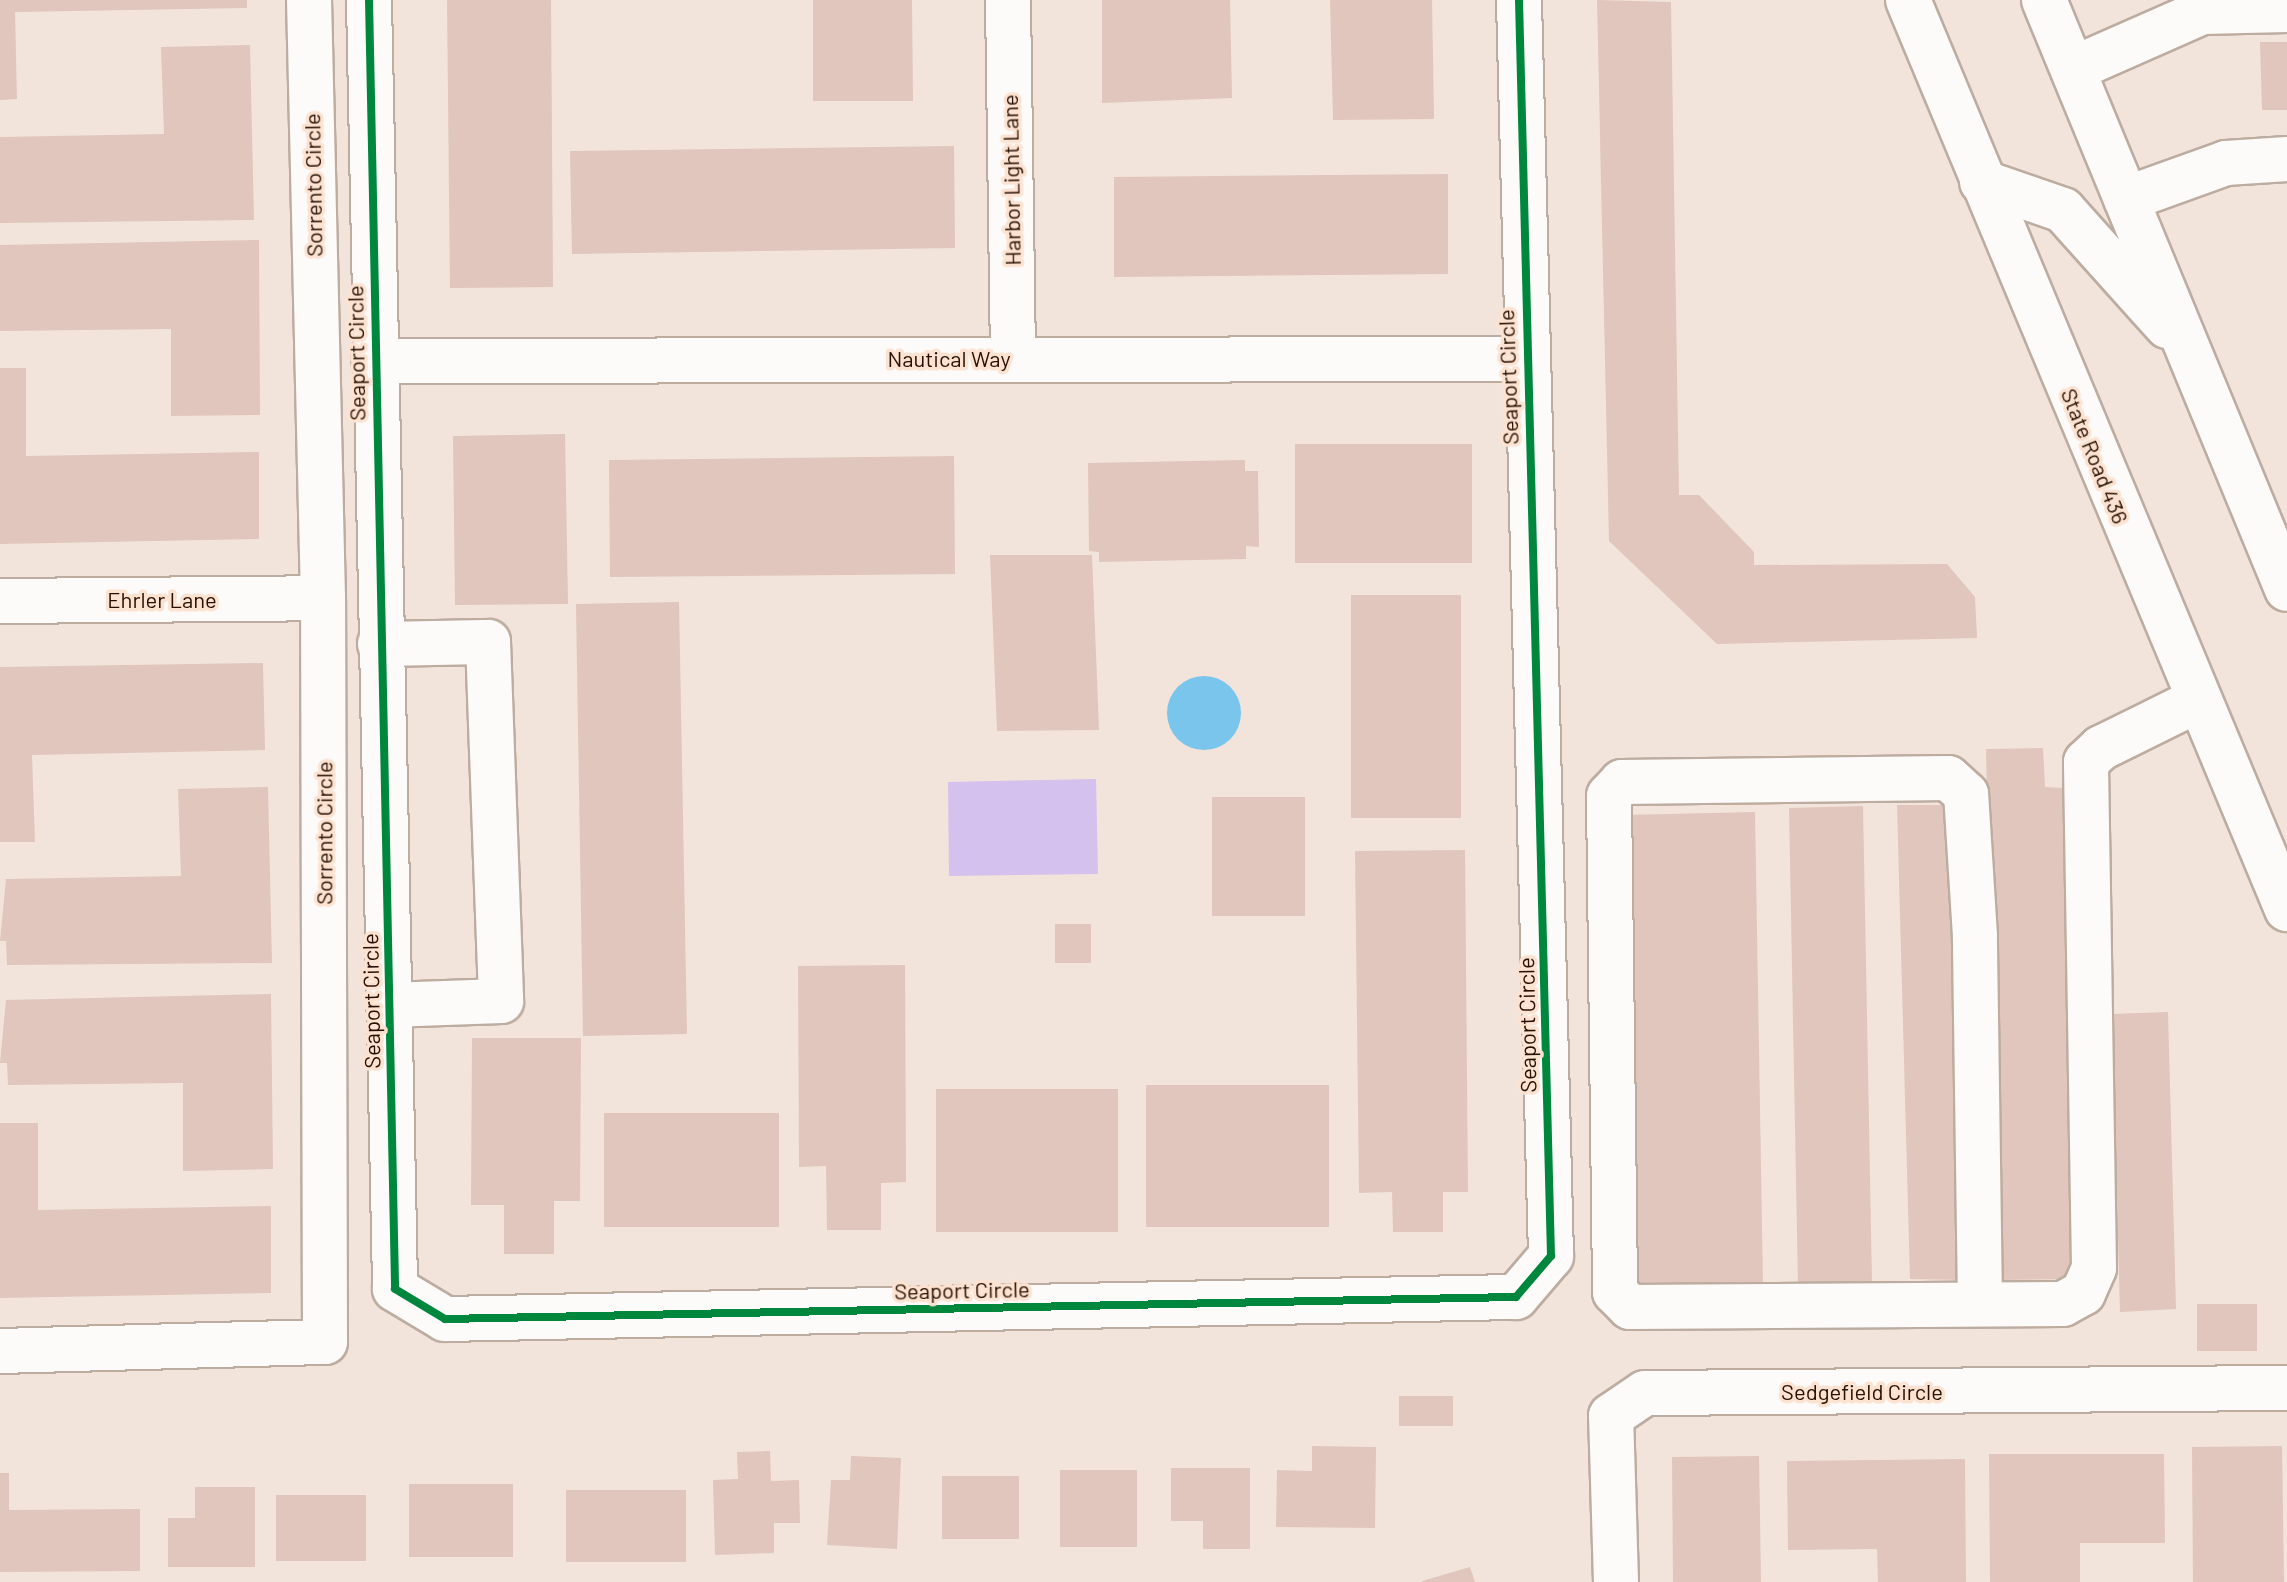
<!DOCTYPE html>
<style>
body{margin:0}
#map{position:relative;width:2287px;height:1582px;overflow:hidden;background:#f2e4db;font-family:Barlow,sans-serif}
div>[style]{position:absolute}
.green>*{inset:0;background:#d4c1ed}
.water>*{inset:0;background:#79c5ec}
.round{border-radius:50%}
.building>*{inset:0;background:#e0c6bc}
.roads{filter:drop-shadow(2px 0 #bdaca0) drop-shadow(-2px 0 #bdaca0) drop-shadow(0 2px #bdaca0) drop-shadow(0 -2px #bdaca0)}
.minor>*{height:44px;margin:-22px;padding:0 22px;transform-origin:22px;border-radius:22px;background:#fdfbfa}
.major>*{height:44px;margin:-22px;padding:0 22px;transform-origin:22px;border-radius:22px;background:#fdfbfa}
.cycleway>*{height:8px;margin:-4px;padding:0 4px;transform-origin:4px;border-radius:4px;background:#00873e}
span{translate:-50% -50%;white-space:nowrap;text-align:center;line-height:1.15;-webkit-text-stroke:7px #fce2d1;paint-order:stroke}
.street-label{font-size:22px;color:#271001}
</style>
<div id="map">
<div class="green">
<div style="clip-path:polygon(1096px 779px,1098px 874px,949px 876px,948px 782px)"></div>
</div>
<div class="water">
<div class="round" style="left:1167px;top:676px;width:74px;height:74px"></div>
</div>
<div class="building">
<div style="clip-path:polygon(0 0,247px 0,247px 8px,15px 12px,17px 99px,0 100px)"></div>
<div style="clip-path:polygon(447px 0,551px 0,553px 287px,450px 288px)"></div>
<div style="clip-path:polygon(813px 0,912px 0,913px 101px,813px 101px)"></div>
<div style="clip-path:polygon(1102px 0,1230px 0,1232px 98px,1102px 103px)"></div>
<div style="clip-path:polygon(1330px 0,1432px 0,1434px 119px,1333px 120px)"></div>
<div style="clip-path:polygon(1597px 0,1671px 2px,1679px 495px,1699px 495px,1754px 552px,1754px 565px,1947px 564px,1975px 597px,1977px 638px,1717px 644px,1609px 541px)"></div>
<div style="clip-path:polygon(2260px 42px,2287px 42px,2287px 110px,2262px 110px)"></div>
<div style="clip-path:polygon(250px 45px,254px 220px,0 223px,0 137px,164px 134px,161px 47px)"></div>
<div style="clip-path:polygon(954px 146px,955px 248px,572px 254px,570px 151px)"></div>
<div style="clip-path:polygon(1448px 174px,1448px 274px,1114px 277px,1114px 177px)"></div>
<div style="clip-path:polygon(259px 240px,260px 415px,171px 416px,171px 329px,0 331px,0 245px)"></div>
<div style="clip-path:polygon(0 368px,26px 368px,26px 456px,259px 452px,259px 539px,0 544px)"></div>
<div style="clip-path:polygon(565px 434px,568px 604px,455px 605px,453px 436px)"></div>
<div style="clip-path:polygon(1295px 444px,1472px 444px,1472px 563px,1295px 563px)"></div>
<div style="clip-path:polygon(954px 456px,955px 574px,610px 577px,609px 460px)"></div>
<div style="clip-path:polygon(1245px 460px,1245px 471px,1258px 471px,1259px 547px,1246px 546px,1246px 559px,1099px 562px,1099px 552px,1089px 551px,1088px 463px)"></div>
<div style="clip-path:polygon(990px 555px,1092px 555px,1099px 730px,997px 731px)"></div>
<div style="clip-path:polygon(1351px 595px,1461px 595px,1461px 818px,1351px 818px)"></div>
<div style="clip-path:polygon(679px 602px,687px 1034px,583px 1036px,576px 604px)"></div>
<div style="clip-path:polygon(263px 663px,265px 750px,32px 755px,35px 842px,0 842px,0 667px)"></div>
<div style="clip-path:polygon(2043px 748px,2045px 787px,2064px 788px,2075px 1279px,1997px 1280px,1986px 749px)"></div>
<div style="clip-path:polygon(268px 787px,272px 963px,7px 965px,6px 941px,0 941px,6px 879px,181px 876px,178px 789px)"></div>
<div style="clip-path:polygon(1212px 797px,1305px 797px,1305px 916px,1212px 916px)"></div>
<div style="clip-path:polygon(1897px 805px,1953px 805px,1964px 1280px,1910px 1279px)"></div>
<div style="clip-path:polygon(1863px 806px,1872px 1283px,1798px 1286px,1789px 808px)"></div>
<div style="clip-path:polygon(1755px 812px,1763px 1286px,1633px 1287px,1625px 815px)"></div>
<div style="clip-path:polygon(1465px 850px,1468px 1192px,1443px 1192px,1443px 1232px,1393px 1232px,1392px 1192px,1359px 1193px,1355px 851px)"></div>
<div style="clip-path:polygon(1055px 924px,1091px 924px,1091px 963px,1055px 963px)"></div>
<div style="clip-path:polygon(905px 965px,906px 1182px,881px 1183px,881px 1230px,827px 1230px,826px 1166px,799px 1167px,798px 966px)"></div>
<div style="clip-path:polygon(271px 994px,273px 1169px,183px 1171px,183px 1083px,8px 1085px,7px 1063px,0 1063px,6px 1000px)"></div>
<div style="clip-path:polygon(2168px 1012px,2176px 1309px,2120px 1312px,2112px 1014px)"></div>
<div style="clip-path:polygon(472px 1038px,581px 1038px,580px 1201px,554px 1201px,554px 1254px,504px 1254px,504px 1205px,471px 1205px)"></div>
<div style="clip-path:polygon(1146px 1085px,1329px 1085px,1329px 1227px,1146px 1227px)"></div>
<div style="clip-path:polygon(936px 1089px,1118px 1089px,1118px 1232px,936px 1232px)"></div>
<div style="clip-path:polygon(604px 1113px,779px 1113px,779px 1227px,604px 1227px)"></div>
<div style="clip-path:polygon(0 1123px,38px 1123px,38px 1210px,271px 1206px,271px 1293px,0 1298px)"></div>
<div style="clip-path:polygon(2197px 1304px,2257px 1304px,2257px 1351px,2197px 1351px)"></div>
<div style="clip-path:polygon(1399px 1396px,1453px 1396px,1453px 1426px,1399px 1426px)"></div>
<div style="clip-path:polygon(1312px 1446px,1376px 1447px,1375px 1528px,1276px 1527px,1277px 1470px,1312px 1471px)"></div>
<div style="clip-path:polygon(2282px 1446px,2284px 1582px,2193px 1582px,2192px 1447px)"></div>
<div style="clip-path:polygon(770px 1451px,771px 1481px,799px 1480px,800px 1523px,774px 1523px,774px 1553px,715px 1555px,713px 1480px,738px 1479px,737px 1452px)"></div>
<div style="clip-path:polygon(1989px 1454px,2164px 1454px,2165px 1543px,2080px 1543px,2080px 1582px,1990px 1582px)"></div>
<div style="clip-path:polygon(851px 1456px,901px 1458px,897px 1549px,827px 1545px,831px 1480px,850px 1480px)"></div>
<div style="clip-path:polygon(1759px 1456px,1761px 1582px,1673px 1582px,1672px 1457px)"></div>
<div style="clip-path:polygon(1965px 1459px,1966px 1582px,1878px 1582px,1877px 1549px,1788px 1550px,1787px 1461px)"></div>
<div style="clip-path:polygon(1171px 1468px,1250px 1468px,1250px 1549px,1203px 1549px,1203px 1521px,1171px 1521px)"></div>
<div style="clip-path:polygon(1060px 1470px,1137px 1470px,1137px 1547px,1060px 1547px)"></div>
<div style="clip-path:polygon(0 1473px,9px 1473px,9px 1510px,140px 1509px,140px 1571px,0 1572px)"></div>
<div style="clip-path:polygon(942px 1476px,1019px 1476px,1019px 1539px,942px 1539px)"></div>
<div style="clip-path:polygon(409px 1484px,513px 1484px,513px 1557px,409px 1557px)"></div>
<div style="clip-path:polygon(195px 1487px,255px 1487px,255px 1567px,168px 1567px,168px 1518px,195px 1518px)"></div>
<div style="clip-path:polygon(566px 1490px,686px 1490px,686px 1562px,566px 1562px)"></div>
<div style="clip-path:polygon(276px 1495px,366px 1495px,366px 1561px,276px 1561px)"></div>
<div style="clip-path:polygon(1470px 1567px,1475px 1582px,1422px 1582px,1422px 1581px)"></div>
</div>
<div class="roads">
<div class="minor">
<div style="left:369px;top:0;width:1289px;rotate:88.84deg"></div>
<div style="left:395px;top:1289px;width:58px;rotate:31deg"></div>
<div style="left:445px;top:1319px;width:1071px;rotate:-1.18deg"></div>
<div style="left:1516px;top:1297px;width:54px;rotate:-49.5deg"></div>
<div style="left:1551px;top:1256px;width:1256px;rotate:-91.46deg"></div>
<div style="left:1008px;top:0;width:359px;rotate:89.2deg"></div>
<div style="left:2073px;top:69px;width:141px;rotate:-23.8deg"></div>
<div style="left:2202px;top:12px;width:85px;rotate:-1.3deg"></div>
<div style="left:2126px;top:199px;width:106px;rotate:-19.8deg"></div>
<div style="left:2226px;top:163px;width:61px;rotate:-3.8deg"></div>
<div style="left:374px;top:361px;width:1150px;rotate:-0.1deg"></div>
<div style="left:0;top:601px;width:323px;rotate:-0.5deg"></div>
<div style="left:380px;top:644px;width:108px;rotate:-1.1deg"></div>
<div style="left:488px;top:642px;width:359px;rotate:87.9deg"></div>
<div style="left:501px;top:1001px;width:112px;rotate:178deg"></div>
<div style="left:1980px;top:1304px;width:368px;rotate:-90.8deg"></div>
<div style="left:1975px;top:936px;width:142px;rotate:-93.6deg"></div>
<div style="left:1966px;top:794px;width:24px;rotate:-138deg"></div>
<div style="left:1948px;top:778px;width:326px;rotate:179.3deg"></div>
<div style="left:1622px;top:782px;width:19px;rotate:133deg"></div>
<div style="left:1609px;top:796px;width:496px;rotate:89.3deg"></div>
<div style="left:1615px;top:1292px;width:21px;rotate:45deg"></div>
<div style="left:1630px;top:1307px;width:433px;rotate:-0.4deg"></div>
<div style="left:2063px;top:1304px;width:23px;rotate:-29deg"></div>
<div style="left:2083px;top:1293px;width:27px;rotate:-66deg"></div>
<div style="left:2094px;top:1268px;width:506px;rotate:-90.91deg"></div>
<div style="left:2086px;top:762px;width:21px;rotate:-43deg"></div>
<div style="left:2101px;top:748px;width:106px;rotate:-26.3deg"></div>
<div style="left:0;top:1351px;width:325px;rotate:-1.6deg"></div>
<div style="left:325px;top:1342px;width:744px;rotate:-90.15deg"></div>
<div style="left:323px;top:598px;width:598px;rotate:-91.34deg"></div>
<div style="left:1616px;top:1582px;width:166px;rotate:-91.7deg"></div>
<div style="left:1611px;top:1416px;width:41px;rotate:-34.1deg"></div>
<div style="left:1645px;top:1393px;width:642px;rotate:-0.45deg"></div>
</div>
<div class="major">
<div style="left:1908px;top:0;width:985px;rotate:67.37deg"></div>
<div style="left:2044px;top:0;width:637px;rotate:67.58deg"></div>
<div style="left:1982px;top:182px;width:86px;rotate:19.1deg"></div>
<div style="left:2063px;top:210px;width:156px;rotate:48.1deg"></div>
</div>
</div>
<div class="cycleway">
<div style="left:369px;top:0;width:1289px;rotate:88.84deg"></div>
<div style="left:395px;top:1289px;width:58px;rotate:31deg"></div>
<div style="left:445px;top:1319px;width:1071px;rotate:-1.18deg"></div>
<div style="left:1516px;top:1297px;width:54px;rotate:-49.5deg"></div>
<div style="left:1551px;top:1256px;width:1256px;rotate:-91.46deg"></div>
</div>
<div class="street-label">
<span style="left:1011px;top:180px;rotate:-91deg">Harbor Light Lane</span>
<span style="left:313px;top:185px;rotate:-91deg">Sorrento Circle</span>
<span style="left:356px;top:353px;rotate:-91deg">Seaport Circle</span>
<span style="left:949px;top:359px">Nautical Way</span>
<span style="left:1508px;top:377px;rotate:-92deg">Seaport Circle</span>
<span style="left:2095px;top:456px;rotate:68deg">State Road 436</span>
<span style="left:162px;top:600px">Ehrler Lane</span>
<span style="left:324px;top:833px;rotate:-90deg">Sorrento Circle</span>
<span style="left:371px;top:1001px;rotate:-91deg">Seaport Circle</span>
<span style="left:1527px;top:1025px;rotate:-91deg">Seaport Circle</span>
<span style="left:962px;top:1290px;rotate:-1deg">Seaport Circle</span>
<span style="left:1862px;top:1392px">Sedgefield Circle</span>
</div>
</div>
